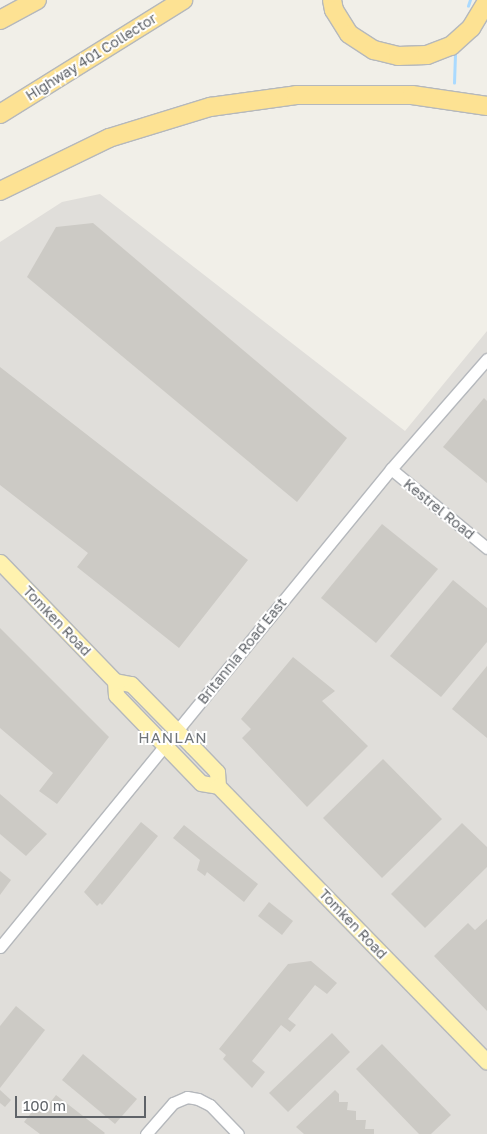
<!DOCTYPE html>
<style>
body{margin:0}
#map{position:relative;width:487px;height:1134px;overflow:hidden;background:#f1efe8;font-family:"Golos Text",sans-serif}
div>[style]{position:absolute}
.industrial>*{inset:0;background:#e0deda}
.stream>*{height:2.5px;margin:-1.25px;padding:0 1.25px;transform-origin:1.25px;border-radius:1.25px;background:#aadaff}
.building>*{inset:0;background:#cccac5}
.roads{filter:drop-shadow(1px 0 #b5b8bc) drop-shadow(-1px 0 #b5b8bc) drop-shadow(0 1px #b5b8bc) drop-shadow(0 -1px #b5b8bc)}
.minor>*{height:11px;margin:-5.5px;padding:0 5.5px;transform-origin:5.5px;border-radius:5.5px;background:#fff}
.major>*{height:15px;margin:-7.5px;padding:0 7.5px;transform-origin:7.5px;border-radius:7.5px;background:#fff2af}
.highway>*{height:18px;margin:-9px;padding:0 9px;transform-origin:9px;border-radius:9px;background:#fde293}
span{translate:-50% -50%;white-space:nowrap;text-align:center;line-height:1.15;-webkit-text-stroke:4px #fff;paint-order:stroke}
.street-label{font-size:14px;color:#5f6368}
.neighbourhood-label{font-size:15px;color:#70757a;letter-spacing:1px}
.scale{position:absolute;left:15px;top:1096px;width:131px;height:22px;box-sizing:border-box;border:2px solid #5f6368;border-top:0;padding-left:6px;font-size:15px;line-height:18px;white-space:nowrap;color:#5f6368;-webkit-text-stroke:4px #fff;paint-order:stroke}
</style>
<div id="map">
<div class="industrial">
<div style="clip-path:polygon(100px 194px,405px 431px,487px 331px,487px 1134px,0 1134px,0 242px,62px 202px)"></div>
</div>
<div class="stream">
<div style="left:468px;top:6px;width:6px;rotate:-72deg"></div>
<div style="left:454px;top:83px;width:29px;rotate:-88deg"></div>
</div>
<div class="building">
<div style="clip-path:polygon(93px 223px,347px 438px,297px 502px,27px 277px,56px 227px)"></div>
<div style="clip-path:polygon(0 367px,248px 560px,179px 648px,77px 567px,88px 553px,0 485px)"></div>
<div style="clip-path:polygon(484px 398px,487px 401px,487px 483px,443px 447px)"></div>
<div style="clip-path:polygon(382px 524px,438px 569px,376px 643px,321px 598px)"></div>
<div style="clip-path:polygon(453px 580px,487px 608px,487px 642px,441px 697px,390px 656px)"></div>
<div style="clip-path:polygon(0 628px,109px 737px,57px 804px,39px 791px,53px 773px,0 728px)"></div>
<div style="clip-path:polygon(293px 657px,335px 691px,322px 701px,368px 746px,307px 807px,242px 738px,251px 729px,241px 719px)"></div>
<div style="clip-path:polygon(487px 666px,487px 738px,452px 709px)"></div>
<div style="clip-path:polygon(383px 759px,442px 819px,382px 878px,323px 818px)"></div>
<div style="clip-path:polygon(0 794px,47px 834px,26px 856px,0 834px)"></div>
<div style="clip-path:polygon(141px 822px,158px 836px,102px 905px,100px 903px,97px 906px,84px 892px)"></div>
<div style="clip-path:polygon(462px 823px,487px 847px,487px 867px,425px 928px,391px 894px)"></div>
<div style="clip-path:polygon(184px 825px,258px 884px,244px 902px,207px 872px,205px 876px,197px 870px,200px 860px,173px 838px)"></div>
<div style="clip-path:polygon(0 871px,11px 880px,0 895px)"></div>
<div style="clip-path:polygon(269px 902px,293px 921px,282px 935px,258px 916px)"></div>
<div style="clip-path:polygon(487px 919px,487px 1011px,434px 956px,468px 923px,475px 930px)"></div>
<div style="clip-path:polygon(311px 961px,337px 983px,327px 994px,315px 985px,288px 1019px,296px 1025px,290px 1032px,281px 1025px,252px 1061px,265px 1072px,252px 1088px,223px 1059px,226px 1055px,219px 1049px,288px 964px)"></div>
<div style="clip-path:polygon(16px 1006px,45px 1030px,0 1088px,0 1026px)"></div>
<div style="clip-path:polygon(332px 1033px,350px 1052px,288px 1112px,269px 1093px)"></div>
<div style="clip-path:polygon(382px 1044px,451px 1115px,431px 1134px,419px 1134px,356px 1069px)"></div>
<div style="clip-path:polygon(83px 1054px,137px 1099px,115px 1124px,62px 1080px)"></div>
<div style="clip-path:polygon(0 1090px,11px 1100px,5px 1107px,0 1103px)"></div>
<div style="clip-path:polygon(335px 1090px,339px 1094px,339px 1102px,348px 1102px,347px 1110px,356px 1111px,356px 1120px,366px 1120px,365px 1129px,374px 1129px,374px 1134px,304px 1134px,296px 1127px)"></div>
<div style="clip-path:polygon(56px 1095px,105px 1133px,104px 1134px,40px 1134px,24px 1122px,42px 1099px,49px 1104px)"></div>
</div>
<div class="roads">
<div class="minor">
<div style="left:391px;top:469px;width:124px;rotate:39.5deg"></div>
<div style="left:0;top:947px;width:618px;rotate:-50.72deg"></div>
<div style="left:391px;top:469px;width:146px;rotate:-48.9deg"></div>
<div style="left:146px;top:1134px;width:41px;rotate:-48.9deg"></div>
<div style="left:173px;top:1103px;width:15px;rotate:-23deg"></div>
<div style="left:187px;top:1097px;width:11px;rotate:10deg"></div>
<div style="left:198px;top:1099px;width:13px;rotate:27deg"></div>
<div style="left:210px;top:1105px;width:40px;rotate:46deg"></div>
</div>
<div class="major">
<div style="left:0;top:562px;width:165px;rotate:46deg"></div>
<div style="left:115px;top:681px;width:16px;rotate:11deg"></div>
<div style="left:131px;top:684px;width:87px;rotate:45.5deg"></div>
<div style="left:192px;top:746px;width:36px;rotate:46deg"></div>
<div style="left:217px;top:772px;width:14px;rotate:86deg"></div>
<div style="left:115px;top:681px;width:14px;rotate:86deg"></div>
<div style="left:116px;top:695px;width:122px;rotate:46deg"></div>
<div style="left:201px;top:783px;width:17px;rotate:10deg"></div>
<div style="left:218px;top:786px;width:385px;rotate:45.7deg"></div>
</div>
<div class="highway">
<div style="left:332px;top:0;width:10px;rotate:79deg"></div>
<div style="left:334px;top:10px;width:28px;rotate:58deg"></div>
<div style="left:349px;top:34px;width:30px;rotate:33deg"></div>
<div style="left:374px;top:50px;width:25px;rotate:14deg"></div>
<div style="left:398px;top:56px;width:29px;rotate:-2deg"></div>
<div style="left:427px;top:55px;width:26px;rotate:-21deg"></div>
<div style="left:451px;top:46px;width:27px;rotate:-42deg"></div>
<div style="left:471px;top:28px;width:31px;rotate:-59deg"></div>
<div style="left:0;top:20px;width:42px;rotate:-28.4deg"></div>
<div style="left:0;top:114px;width:216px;rotate:-31.9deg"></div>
<div style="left:0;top:191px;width:121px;rotate:-25.9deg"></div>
<div style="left:109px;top:138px;width:106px;rotate:-17.1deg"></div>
<div style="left:210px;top:107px;width:87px;rotate:-7.9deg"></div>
<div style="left:296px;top:95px;width:116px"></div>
<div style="left:412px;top:95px;width:76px;rotate:8.3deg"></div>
</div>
</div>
<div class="street-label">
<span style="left:91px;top:57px;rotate:-32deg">Highway 401 Collector</span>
<span style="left:439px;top:509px;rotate:39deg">Kestrel Road</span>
<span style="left:57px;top:621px;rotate:46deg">Tomken Road</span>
<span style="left:242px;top:651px;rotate:-51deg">Britannia Road East</span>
<span style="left:353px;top:924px;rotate:46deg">Tomken Road</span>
</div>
<div class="neighbourhood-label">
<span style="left:173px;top:738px">HANLAN</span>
</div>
<div class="scale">100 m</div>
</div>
